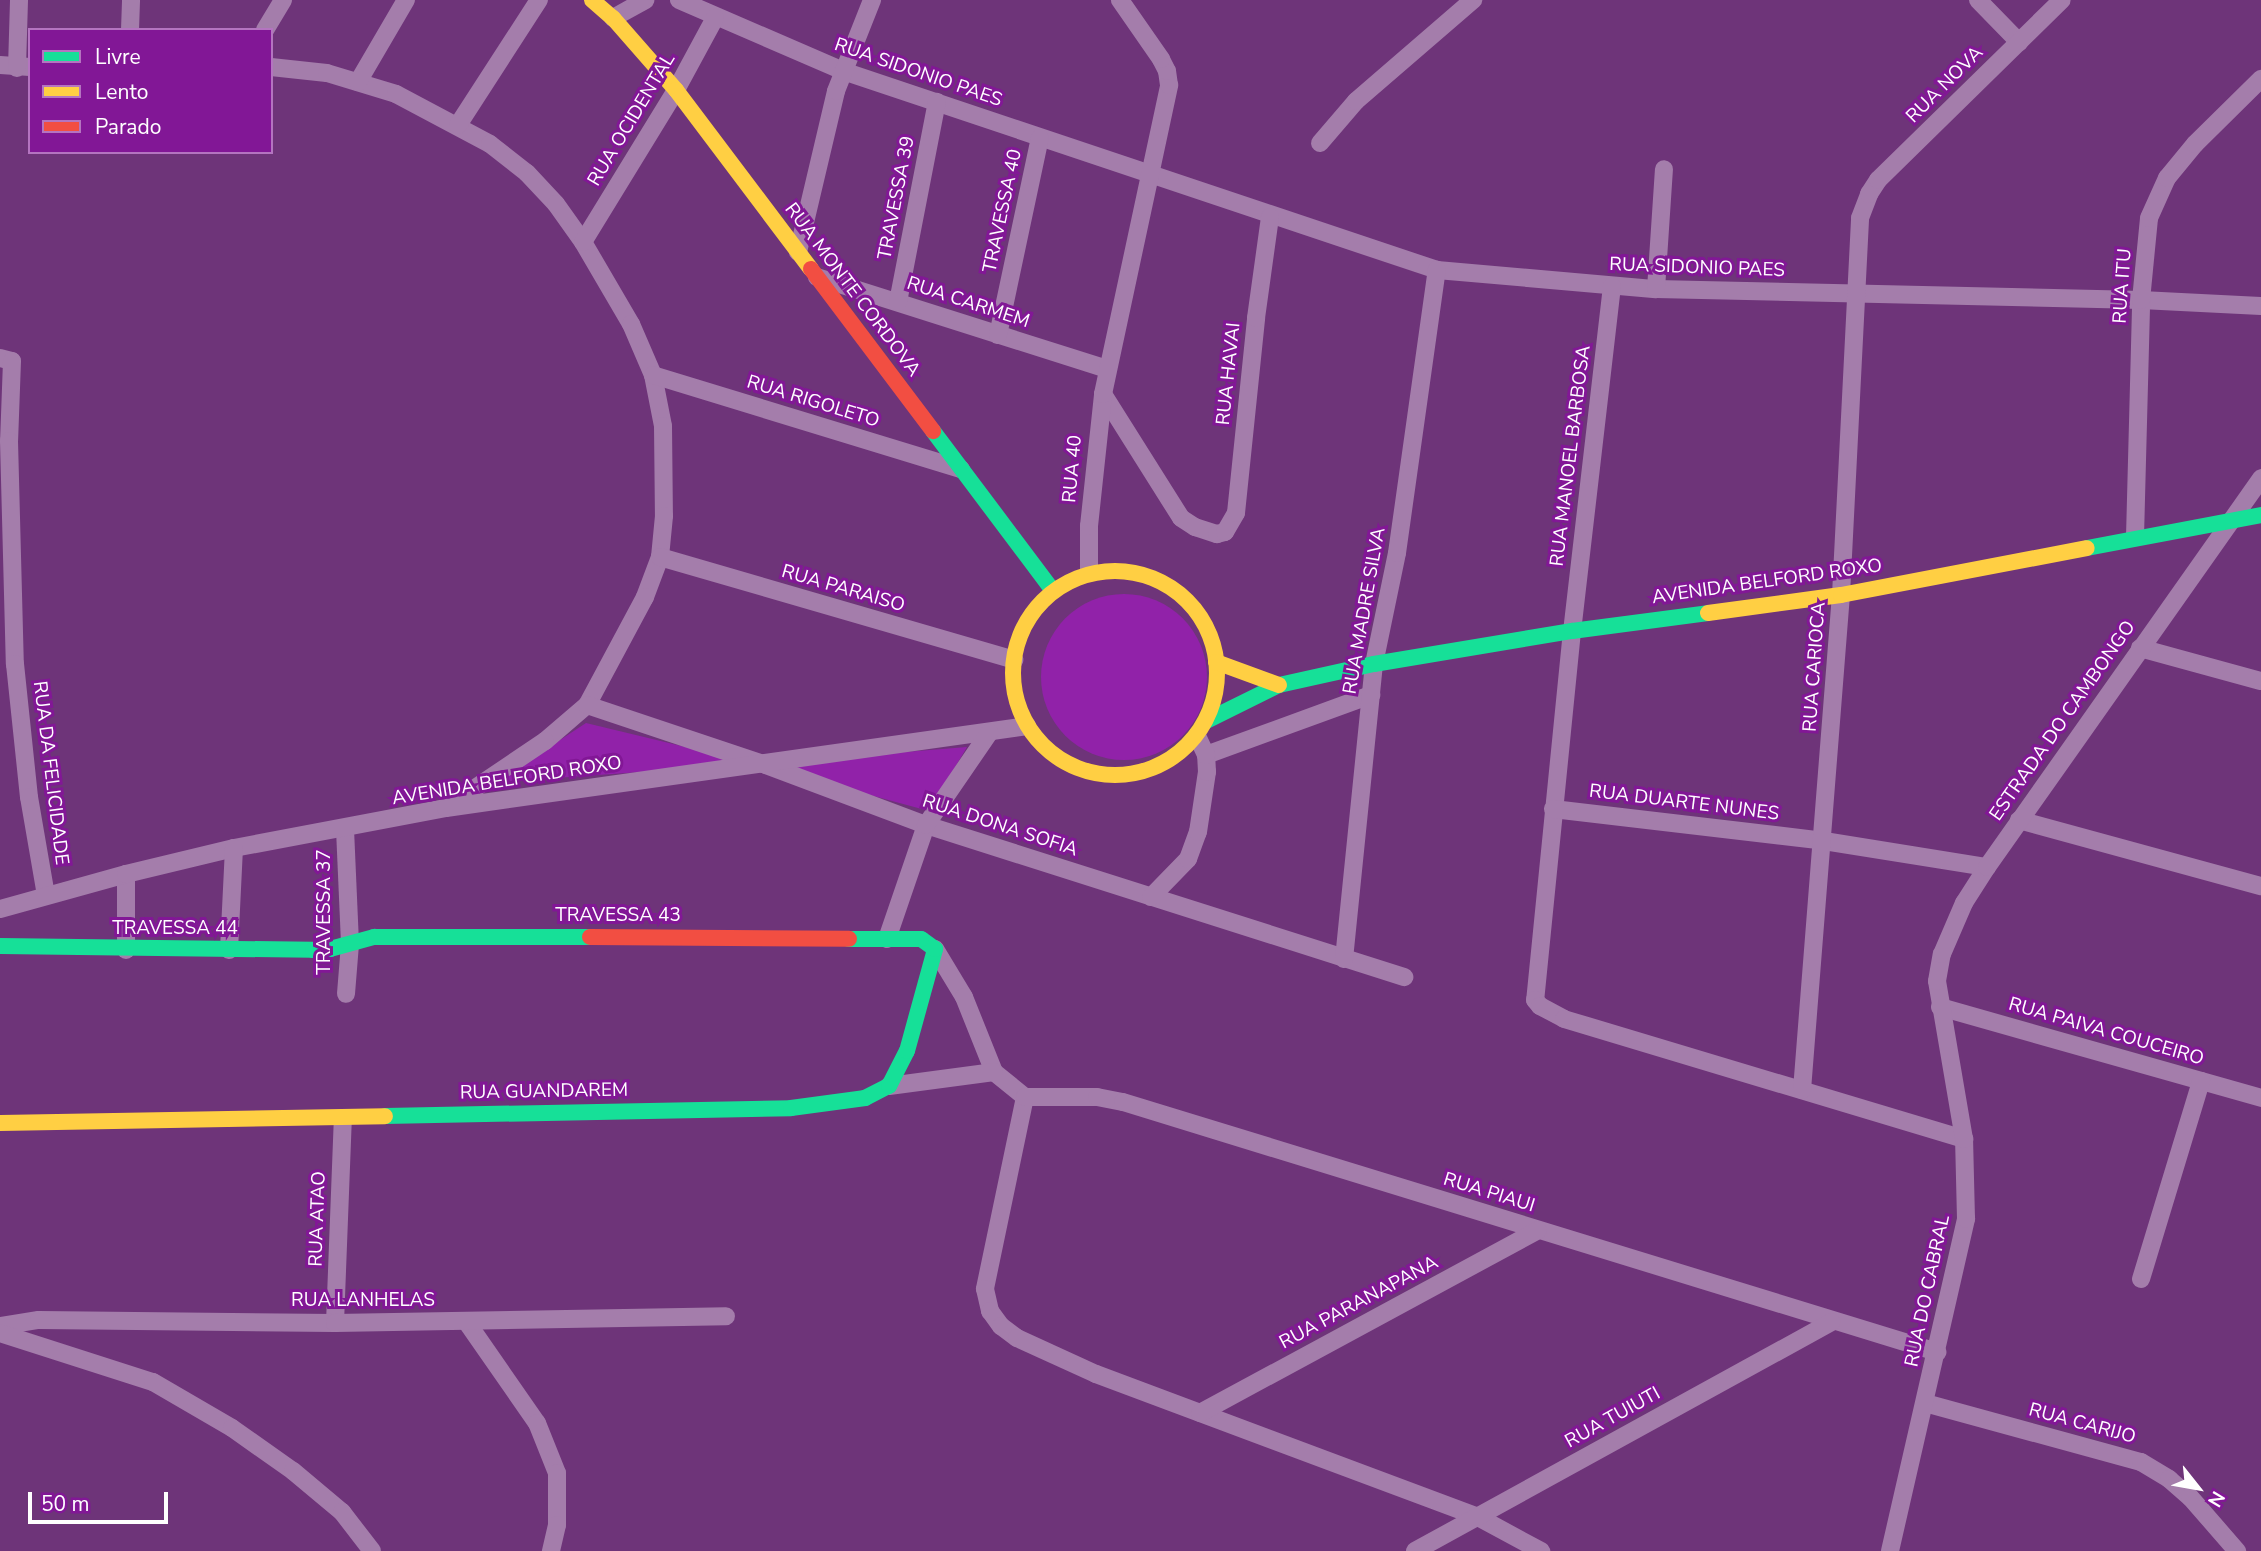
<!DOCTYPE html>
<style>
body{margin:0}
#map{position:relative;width:2261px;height:1551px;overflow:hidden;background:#6e3479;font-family:"Nunito Sans",sans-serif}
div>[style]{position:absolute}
.green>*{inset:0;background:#9122a9}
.round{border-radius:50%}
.street>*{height:18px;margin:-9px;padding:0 9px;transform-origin:9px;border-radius:9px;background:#a47dab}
.fast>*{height:16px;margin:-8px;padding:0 8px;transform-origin:8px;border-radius:8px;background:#16e098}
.slow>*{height:16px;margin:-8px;padding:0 8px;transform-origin:8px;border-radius:8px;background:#ffcf43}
.slow>.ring{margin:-8px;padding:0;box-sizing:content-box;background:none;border:16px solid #ffcf43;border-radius:50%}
.jam>*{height:16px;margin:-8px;padding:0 8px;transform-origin:8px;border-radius:8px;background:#f24e42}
span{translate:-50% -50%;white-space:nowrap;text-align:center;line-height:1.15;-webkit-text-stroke:6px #821796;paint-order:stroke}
.street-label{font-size:19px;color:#fff}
.legend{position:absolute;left:28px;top:28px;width:245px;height:126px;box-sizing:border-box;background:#821796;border:2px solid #b474c0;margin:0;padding:9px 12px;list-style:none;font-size:21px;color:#fff}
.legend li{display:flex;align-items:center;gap:14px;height:35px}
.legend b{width:35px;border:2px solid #b474c0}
.north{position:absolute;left:2163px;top:1453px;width:70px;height:70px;-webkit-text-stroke:5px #821796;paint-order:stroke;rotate:121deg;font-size:19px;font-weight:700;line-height:28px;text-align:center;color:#fff}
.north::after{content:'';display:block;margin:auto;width:24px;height:32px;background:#fff;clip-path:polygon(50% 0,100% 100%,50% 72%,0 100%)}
.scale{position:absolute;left:28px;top:1492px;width:140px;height:32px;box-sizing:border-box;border:4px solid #fff;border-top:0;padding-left:9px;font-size:21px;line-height:24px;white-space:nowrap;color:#fff;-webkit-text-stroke:5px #821796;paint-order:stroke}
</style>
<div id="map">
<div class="green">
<div class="round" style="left:1041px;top:594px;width:166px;height:166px"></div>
<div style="clip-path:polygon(586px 723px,756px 764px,967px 747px,929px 811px,756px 764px,496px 782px)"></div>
</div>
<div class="street">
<div style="left:679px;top:0;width:179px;rotate:23.4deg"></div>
<div style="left:843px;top:71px;width:626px;rotate:18.52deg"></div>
<div style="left:1437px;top:270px;width:220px;rotate:5deg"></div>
<div style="left:1656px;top:289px;width:485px;rotate:1.3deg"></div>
<div style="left:2141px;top:300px;width:120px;rotate:2.9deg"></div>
<div style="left:1978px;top:0;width:59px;rotate:45.7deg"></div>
<div style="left:613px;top:18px;width:37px;rotate:-29deg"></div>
<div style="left:130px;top:30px;width:30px;rotate:-88deg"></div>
<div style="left:265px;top:30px;width:35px;rotate:-59deg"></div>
<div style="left:0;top:65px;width:30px;rotate:4deg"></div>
<div style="left:271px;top:67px;width:56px;rotate:6.1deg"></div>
<div style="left:327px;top:73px;width:72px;rotate:16.9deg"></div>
<div style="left:396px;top:94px;width:106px;rotate:28deg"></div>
<div style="left:490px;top:144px;width:47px;rotate:38.1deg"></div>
<div style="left:527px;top:173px;width:42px;rotate:46.9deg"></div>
<div style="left:556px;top:204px;width:47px;rotate:54.6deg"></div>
<div style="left:583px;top:242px;width:95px;rotate:59.7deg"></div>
<div style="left:631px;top:324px;width:56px;rotate:66.7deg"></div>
<div style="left:653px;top:375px;width:52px;rotate:78.9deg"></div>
<div style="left:663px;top:426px;width:90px;rotate:89.4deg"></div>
<div style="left:664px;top:516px;width:41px;rotate:95.6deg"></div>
<div style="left:660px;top:557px;width:43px;rotate:110.6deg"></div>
<div style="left:645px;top:597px;width:123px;rotate:118.2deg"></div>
<div style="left:587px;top:705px;width:55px;rotate:139.4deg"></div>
<div style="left:545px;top:741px;width:115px;rotate:146deg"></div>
<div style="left:17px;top:68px;width:68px;rotate:-88.3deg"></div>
<div style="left:358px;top:82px;width:95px;rotate:-59.7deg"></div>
<div style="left:458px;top:125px;width:149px;rotate:-57.1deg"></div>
<div style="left:1320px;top:143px;width:55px;rotate:-49.4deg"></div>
<div style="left:1356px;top:101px;width:155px;rotate:-40.8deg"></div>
<div style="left:583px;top:242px;width:178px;rotate:-58.5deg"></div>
<div style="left:676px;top:90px;width:82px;rotate:-61.6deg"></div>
<div style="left:798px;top:252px;width:165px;rotate:-76.7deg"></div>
<div style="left:836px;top:91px;width:98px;rotate:-68.4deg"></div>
<div style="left:817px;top:277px;width:304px;rotate:17.6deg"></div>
<div style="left:1612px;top:286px;width:347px;rotate:96.6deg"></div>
<div style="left:1572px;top:631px;width:371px;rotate:95.7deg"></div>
<div style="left:1535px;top:1000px;width:8px;rotate:50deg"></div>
<div style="left:1540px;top:1006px;width:27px;rotate:28deg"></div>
<div style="left:1564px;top:1019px;width:418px;rotate:16.7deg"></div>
<div style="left:1656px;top:289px;width:120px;rotate:-86.2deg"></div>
<div style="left:898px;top:302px;width:204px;rotate:-79deg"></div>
<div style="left:998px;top:335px;width:201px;rotate:-78deg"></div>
<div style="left:0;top:358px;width:12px;rotate:14deg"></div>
<div style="left:12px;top:361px;width:80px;rotate:92.1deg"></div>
<div style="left:9px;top:441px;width:223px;rotate:88.5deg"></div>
<div style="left:15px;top:664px;width:134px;rotate:84deg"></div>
<div style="left:29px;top:797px;width:99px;rotate:80.2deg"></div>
<div style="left:653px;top:375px;width:322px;rotate:17deg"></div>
<div style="left:1103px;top:394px;width:146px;rotate:57.8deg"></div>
<div style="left:1181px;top:518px;width:17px;rotate:33deg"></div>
<div style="left:1195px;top:527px;width:23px;rotate:18deg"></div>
<div style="left:1217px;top:534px;width:8px;rotate:-14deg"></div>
<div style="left:1225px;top:532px;width:22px;rotate:-60deg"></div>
<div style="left:1236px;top:513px;width:196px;rotate:-84.1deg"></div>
<div style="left:1256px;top:318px;width:102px;rotate:-82.1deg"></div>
<div style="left:2135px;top:537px;width:237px;rotate:-88.5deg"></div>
<div style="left:2141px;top:300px;width:82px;rotate:-84.4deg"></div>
<div style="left:2149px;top:218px;width:44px;rotate:-65.8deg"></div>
<div style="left:2167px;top:178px;width:44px;rotate:-50.5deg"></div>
<div style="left:2195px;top:144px;width:93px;rotate:-44.6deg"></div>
<div style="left:660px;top:557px;width:369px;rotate:16.2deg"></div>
<div style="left:1089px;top:573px;width:47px;rotate:-90deg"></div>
<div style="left:1089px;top:526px;width:133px;rotate:-83.9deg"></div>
<div style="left:1103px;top:394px;width:316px;rotate:-77.9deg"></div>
<div style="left:1169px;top:85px;width:14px;rotate:-98deg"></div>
<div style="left:1167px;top:71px;width:13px;rotate:-117deg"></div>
<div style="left:1161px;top:59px;width:72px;rotate:-124.8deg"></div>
<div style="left:2140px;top:648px;width:125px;rotate:15.3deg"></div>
<div style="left:587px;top:705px;width:189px;rotate:18.5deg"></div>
<div style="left:766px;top:765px;width:171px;rotate:20.6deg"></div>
<div style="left:926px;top:825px;width:502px;rotate:17.64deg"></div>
<div style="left:1206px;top:755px;width:176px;rotate:-20deg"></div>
<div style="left:1553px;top:809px;width:273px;rotate:6.7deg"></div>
<div style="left:1824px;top:841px;width:165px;rotate:9.1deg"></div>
<div style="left:2019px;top:820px;width:251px;rotate:15.3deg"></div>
<div style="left:345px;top:829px;width:115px;rotate:87.5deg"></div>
<div style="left:350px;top:944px;width:50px;rotate:94.6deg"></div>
<div style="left:126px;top:874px;width:76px;rotate:90deg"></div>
<div style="left:1151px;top:897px;width:53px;rotate:-45.8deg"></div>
<div style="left:1188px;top:859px;width:29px;rotate:-70deg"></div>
<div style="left:1198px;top:832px;width:61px;rotate:-81.5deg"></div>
<div style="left:1207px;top:772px;width:17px;rotate:-93deg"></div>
<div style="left:1206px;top:755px;width:21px;rotate:-115deg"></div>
<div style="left:0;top:909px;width:131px;rotate:-15.5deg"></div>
<div style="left:126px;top:874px;width:111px;rotate:-13.5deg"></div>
<div style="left:234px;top:848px;width:216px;rotate:-10.7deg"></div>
<div style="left:446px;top:808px;width:587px;rotate:-8.03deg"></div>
<div style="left:887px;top:939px;width:120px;rotate:-71.1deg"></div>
<div style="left:926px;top:825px;width:112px;rotate:-55.6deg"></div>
<div style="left:935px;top:949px;width:56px;rotate:58.9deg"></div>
<div style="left:964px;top:997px;width:81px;rotate:68.2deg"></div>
<div style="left:994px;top:1072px;width:40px;rotate:39deg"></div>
<div style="left:1025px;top:1097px;width:196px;rotate:101.8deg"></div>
<div style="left:985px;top:1289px;width:23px;rotate:77deg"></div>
<div style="left:990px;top:1311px;width:19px;rotate:54deg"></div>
<div style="left:1001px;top:1326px;width:20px;rotate:37deg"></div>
<div style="left:1017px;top:1338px;width:87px;rotate:24.5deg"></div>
<div style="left:1096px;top:1374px;width:408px;rotate:20.5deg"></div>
<div style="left:1478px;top:1517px;width:72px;rotate:28.4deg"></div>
<div style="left:229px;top:950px;width:102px;rotate:-87.2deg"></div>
<div style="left:1344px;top:959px;width:297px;rotate:-84.2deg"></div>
<div style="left:1374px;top:664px;width:113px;rotate:-78.3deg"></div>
<div style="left:1397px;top:553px;width:286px;rotate:-82deg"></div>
<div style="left:1940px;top:1007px;width:334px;rotate:15.8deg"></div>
<div style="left:889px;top:1086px;width:106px;rotate:-7.6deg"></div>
<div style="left:1802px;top:1090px;width:497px;rotate:-85.5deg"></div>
<div style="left:1841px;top:595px;width:377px;rotate:-87.1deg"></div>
<div style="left:1860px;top:218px;width:26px;rotate:-69deg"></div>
<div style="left:1869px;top:194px;width:17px;rotate:-57deg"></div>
<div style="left:1878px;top:180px;width:257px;rotate:-44.4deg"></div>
<div style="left:1025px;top:1097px;width:72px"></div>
<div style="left:1097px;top:1097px;width:26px;rotate:11deg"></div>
<div style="left:1123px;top:1102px;width:852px;rotate:17.07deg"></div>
<div style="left:2141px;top:1279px;width:207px;rotate:-73.1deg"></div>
<div style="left:466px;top:1321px;width:124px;rotate:55.2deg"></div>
<div style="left:537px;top:1423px;width:54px;rotate:68.2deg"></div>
<div style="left:557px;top:1473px;width:52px;rotate:90deg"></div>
<div style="left:557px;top:1525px;width:27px;rotate:103deg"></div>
<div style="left:335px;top:1323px;width:205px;rotate:-87.8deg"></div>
<div style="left:0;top:1326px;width:39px;rotate:-9deg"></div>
<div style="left:39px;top:1320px;width:296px;rotate:0.6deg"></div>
<div style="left:335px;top:1323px;width:391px;rotate:-1deg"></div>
<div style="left:0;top:1333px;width:161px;rotate:17.8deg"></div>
<div style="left:153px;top:1382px;width:91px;rotate:30.2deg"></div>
<div style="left:232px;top:1428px;width:75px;rotate:35.2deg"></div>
<div style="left:293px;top:1471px;width:64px;rotate:39.9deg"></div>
<div style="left:342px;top:1512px;width:49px;rotate:52.4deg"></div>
<div style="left:1925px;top:1403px;width:224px;rotate:15.3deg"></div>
<div style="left:2141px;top:1462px;width:33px;rotate:31deg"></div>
<div style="left:2169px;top:1479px;width:28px;rotate:41deg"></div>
<div style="left:2190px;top:1497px;width:72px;rotate:49deg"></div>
<div style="left:1200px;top:1413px;width:384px;rotate:-28.4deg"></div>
<div style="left:1415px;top:1551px;width:475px;rotate:-28.8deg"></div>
<div style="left:1890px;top:1551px;width:341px;rotate:-77.1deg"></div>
<div style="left:1966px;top:1219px;width:80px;rotate:-91.4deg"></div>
<div style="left:1964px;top:1139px;width:160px;rotate:-99.7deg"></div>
<div style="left:1937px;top:981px;width:27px;rotate:-80deg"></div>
<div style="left:1942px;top:954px;width:56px;rotate:-66.7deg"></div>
<div style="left:1964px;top:903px;width:43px;rotate:-57.4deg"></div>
<div style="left:1987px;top:867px;width:476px;rotate:-54.8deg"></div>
</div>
<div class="fast">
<div style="left:933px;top:431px;width:200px;rotate:53.1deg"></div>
<div style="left:2087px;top:548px;width:177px;rotate:-10.7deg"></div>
<div style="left:1206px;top:721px;width:81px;rotate:-26.3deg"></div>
<div style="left:1279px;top:685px;width:97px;rotate:-12.5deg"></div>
<div style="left:1374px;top:664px;width:201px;rotate:-9.5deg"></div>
<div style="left:1572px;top:631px;width:137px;rotate:-7.5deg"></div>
<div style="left:0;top:946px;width:313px;rotate:0.7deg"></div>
<div style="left:313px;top:950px;width:17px;rotate:-3deg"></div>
<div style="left:330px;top:949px;width:46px;rotate:-15.3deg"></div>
<div style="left:374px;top:937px;width:216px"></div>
<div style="left:385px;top:1116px;width:406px;rotate:-1.1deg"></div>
<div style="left:791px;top:1108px;width:75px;rotate:-7.7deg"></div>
<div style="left:865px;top:1098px;width:27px;rotate:-27deg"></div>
<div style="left:889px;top:1086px;width:39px;rotate:-63deg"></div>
<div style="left:907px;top:1051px;width:106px;rotate:-74.6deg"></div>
<div style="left:935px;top:949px;width:17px;rotate:-144deg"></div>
<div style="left:921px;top:939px;width:72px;rotate:180deg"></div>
</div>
<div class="slow">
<div style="left:592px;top:0;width:28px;rotate:41deg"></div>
<div style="left:613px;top:18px;width:96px;rotate:48.8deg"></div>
<div style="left:676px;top:90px;width:224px;rotate:53deg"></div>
<div class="ring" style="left:1013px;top:571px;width:188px;height:188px"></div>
<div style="left:1708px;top:613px;width:134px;rotate:-7.7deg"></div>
<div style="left:1841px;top:595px;width:250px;rotate:-10.8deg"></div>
<div style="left:1216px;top:662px;width:67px;rotate:20.1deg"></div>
<div style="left:0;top:1123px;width:385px;rotate:-1deg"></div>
</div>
<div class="jam">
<div style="left:811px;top:269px;width:203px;rotate:53deg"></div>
<div style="left:590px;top:937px;width:259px;rotate:0.4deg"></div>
</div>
<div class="street-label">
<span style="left:918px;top:73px;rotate:19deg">RUA SIDONIO PAES</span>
<span style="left:1945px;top:85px;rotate:-45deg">RUA NOVA</span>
<span style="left:632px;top:120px;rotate:-59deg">RUA OCIDENTAL</span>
<span style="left:897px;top:198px;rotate:-79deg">TRAVESSA 39</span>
<span style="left:1003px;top:211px;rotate:-78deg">TRAVESSA 40</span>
<span style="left:1697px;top:268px;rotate:2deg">RUA SIDONIO PAES</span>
<span style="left:2123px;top:286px;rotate:-86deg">RUA ITU</span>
<span style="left:852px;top:290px;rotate:53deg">RUA MONTE CORDOVA</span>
<span style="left:968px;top:303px;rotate:18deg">RUA CARMEM</span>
<span style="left:1229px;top:374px;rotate:-84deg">RUA HAVAI</span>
<span style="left:813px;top:402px;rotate:17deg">RUA RIGOLETO</span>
<span style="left:1571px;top:456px;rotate:-83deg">RUA MANOEL BARBOSA</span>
<span style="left:1073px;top:469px;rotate:-85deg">RUA 40</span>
<span style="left:1767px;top:582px;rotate:-8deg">AVENIDA BELFORD ROXO</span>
<span style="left:843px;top:589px;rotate:16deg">RUA PARAISO</span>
<span style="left:1365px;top:611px;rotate:-80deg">RUA MADRE SILVA</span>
<span style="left:1815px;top:667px;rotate:-86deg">RUA CARIOCA</span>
<span style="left:2063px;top:721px;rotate:-55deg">ESTRADA DO CAMBONGO</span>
<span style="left:50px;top:773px;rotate:83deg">RUA DA FELICIDADE</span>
<span style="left:507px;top:781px;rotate:-9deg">AVENIDA BELFORD ROXO</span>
<span style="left:1684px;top:803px;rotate:7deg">RUA DUARTE NUNES</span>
<span style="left:1000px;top:826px;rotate:18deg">RUA DONA SOFIA</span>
<span style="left:325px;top:912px;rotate:-90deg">TRAVESSA 37</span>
<span style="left:618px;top:916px">TRAVESSA 43</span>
<span style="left:175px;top:929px">TRAVESSA 44</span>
<span style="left:2106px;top:1032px;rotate:16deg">RUA PAIVA COUCEIRO</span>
<span style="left:544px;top:1092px;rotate:-1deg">RUA GUANDAREM</span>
<span style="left:1489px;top:1193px;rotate:17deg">RUA PIAUI</span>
<span style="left:318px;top:1219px;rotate:-88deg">RUA ATAO</span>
<span style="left:1928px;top:1291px;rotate:-78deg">RUA DO CABRAL</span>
<span style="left:363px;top:1301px">RUA LANHELAS</span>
<span style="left:1359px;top:1303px;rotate:-28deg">RUA PARANAPANA</span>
<span style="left:1613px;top:1418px;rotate:-29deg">RUA TUIUTI</span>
<span style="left:2082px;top:1424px;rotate:15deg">RUA CARIJO</span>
</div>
<ul class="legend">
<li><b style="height:9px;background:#16e098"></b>Livre</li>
<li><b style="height:9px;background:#ffcf43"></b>Lento</li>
<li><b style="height:9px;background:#f24e42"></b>Parado</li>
</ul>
<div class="north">N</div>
<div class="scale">50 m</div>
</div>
